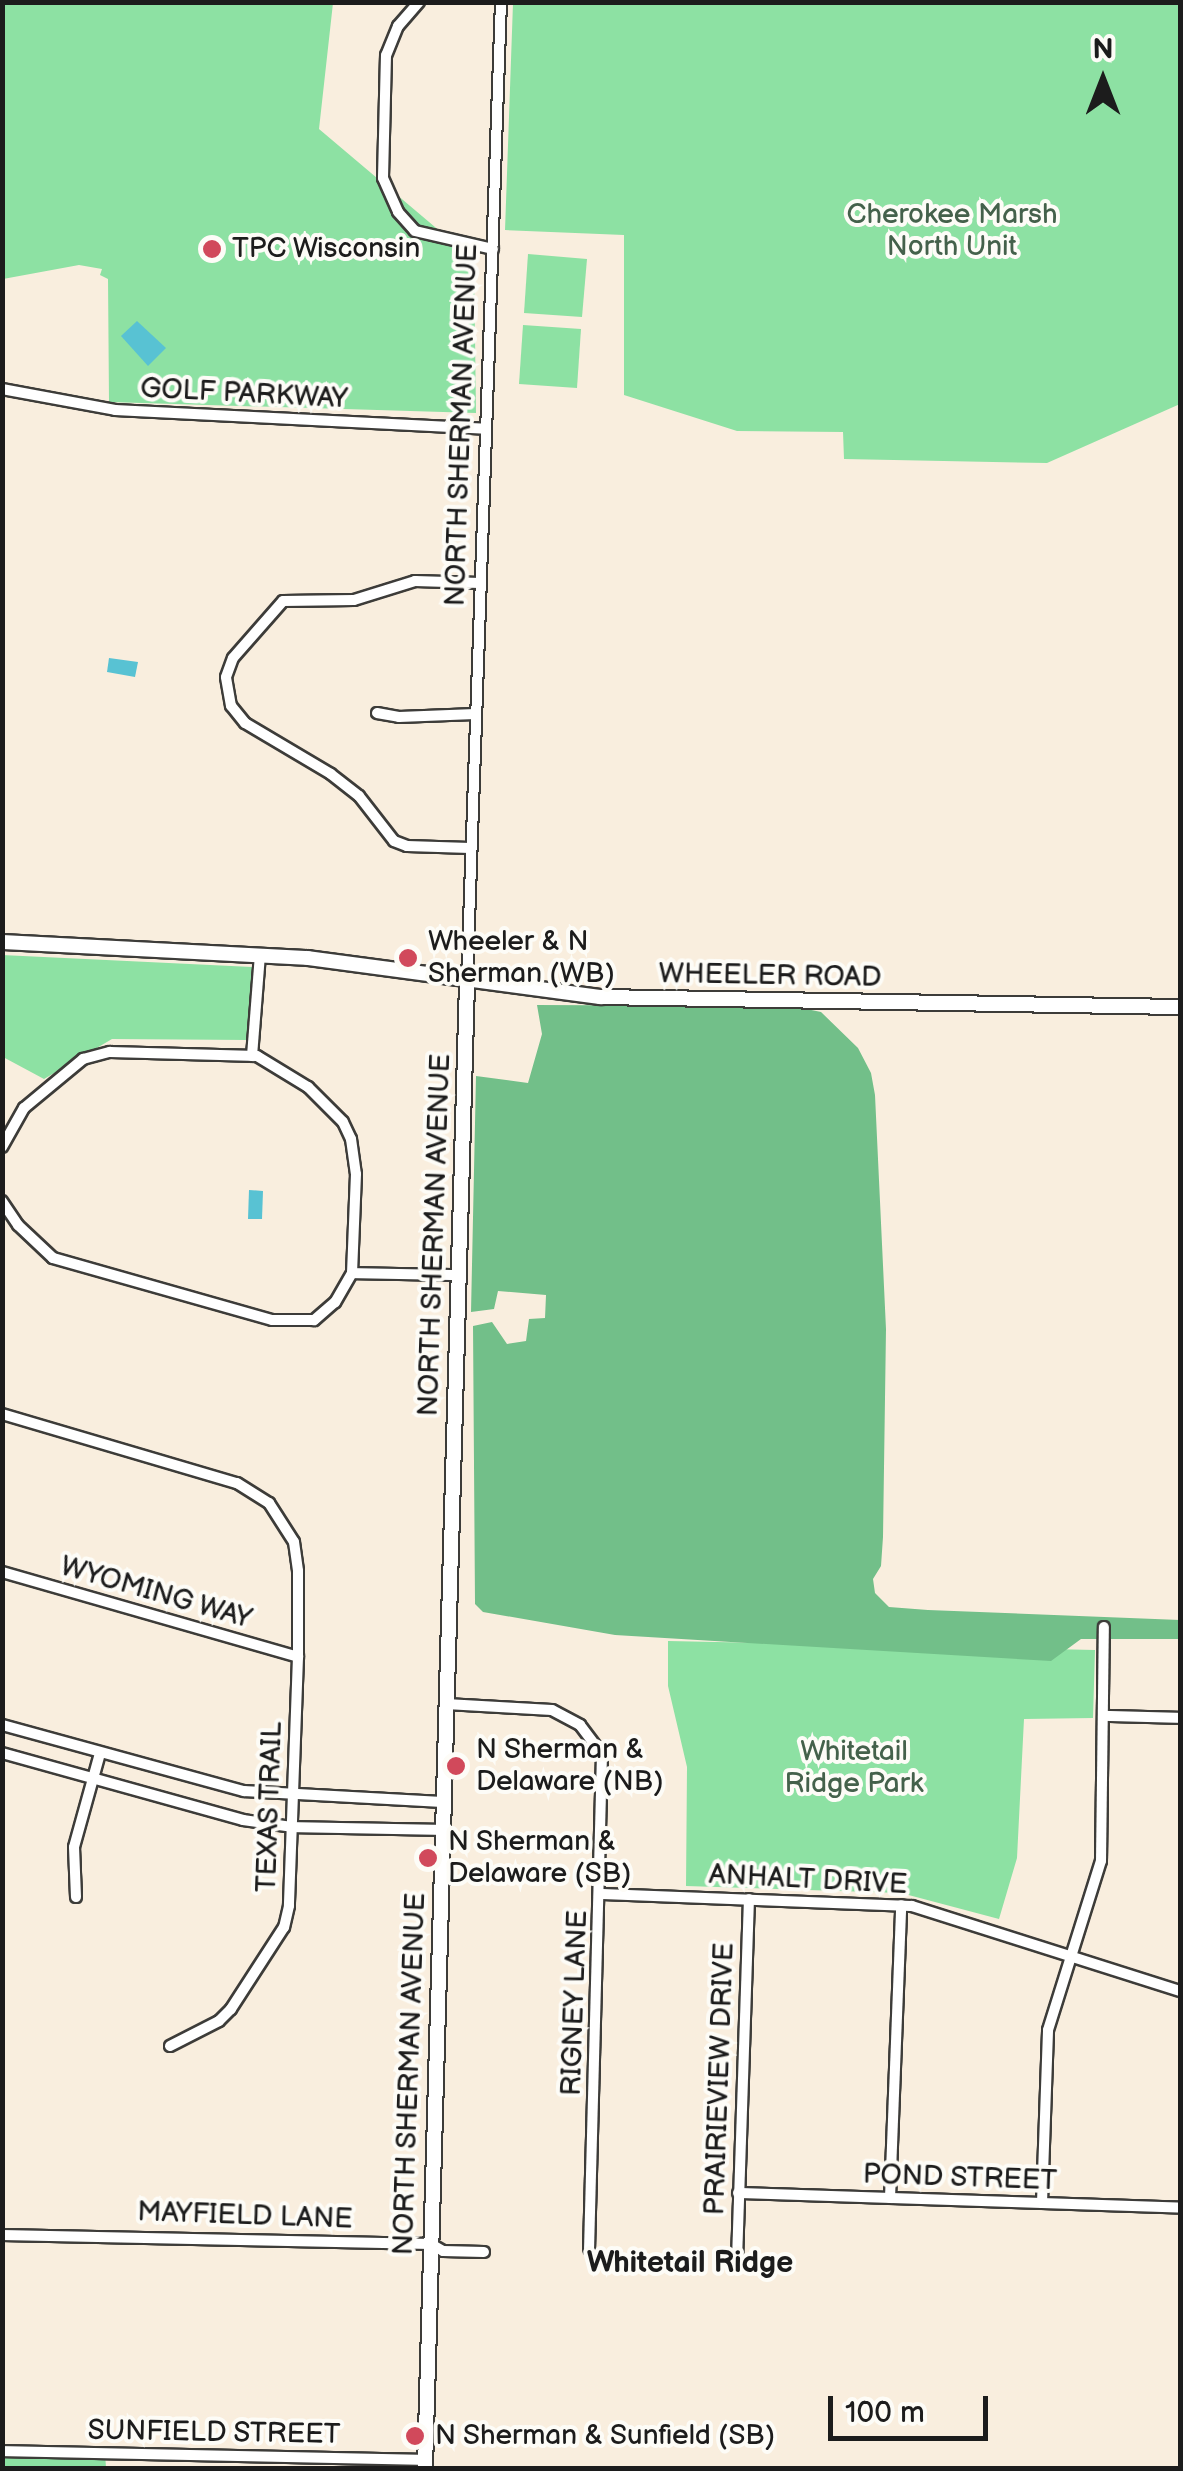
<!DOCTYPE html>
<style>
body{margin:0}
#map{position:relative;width:1183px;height:2471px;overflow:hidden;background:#f9eede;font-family:"Balsamiq Sans",sans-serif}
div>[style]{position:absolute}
.green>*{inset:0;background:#8de1a3}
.forest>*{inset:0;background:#72bf89}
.water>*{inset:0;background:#58c2d3}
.roads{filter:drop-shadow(2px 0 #3d3c39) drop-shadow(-2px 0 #3d3c39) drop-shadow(0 2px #3d3c39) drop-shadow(0 -2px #3d3c39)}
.street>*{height:10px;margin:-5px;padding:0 5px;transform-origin:5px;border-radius:5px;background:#fff}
.secondary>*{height:14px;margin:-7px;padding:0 7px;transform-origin:7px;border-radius:7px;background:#fff}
.dots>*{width:28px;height:28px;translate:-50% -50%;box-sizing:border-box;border:5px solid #fdfcf7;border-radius:50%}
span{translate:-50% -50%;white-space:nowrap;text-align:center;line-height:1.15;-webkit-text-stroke:8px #fdfcf7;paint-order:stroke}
.park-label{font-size:28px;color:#44614b}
.poi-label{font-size:28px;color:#1c1c1c}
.left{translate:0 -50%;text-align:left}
.street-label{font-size:28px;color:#1c1c1c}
.neighbourhood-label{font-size:30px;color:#1c1c1c;font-weight:700}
.frame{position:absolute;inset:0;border:5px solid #1c1c1c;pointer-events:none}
.north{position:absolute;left:1053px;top:30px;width:100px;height:100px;-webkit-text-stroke:8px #fdfcf7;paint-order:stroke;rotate:0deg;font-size:28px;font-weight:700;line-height:40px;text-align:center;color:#1c1c1c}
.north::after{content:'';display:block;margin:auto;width:35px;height:45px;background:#1c1c1c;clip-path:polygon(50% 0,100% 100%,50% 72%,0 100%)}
.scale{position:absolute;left:828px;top:2396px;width:160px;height:45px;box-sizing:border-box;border:5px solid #1c1c1c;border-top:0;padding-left:12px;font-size:30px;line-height:35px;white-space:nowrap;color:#1c1c1c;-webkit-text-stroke:8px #fdfcf7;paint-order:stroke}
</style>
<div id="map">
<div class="green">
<div style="clip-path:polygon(3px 3px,333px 3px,319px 129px,474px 260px,476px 413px,109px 402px,108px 279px,100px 275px,102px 269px,79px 265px,3px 279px)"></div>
<div style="clip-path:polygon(513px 3px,1180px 3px,1180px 404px,1047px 463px,844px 459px,843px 432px,737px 431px,624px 395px,624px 235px,505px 230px)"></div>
<div style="clip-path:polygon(528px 254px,587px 259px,582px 317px,524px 313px)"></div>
<div style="clip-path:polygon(523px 325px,581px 329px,577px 388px,519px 384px)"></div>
<div style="clip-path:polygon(2px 955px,252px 967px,248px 1040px,112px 1039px,44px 1079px,3px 1057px)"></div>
<div style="clip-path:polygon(668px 1641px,1095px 1650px,1093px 1718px,1024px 1719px,1017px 1858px,999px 1919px,901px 1893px,686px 1886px,687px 1767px,668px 1686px)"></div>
<div style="clip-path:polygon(3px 2451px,105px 2453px,106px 2468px,3px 2468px)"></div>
</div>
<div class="forest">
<div style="clip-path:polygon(537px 1005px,792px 1006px,821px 1012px,858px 1048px,871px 1073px,875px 1095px,886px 1329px,883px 1537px,881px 1566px,873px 1579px,875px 1593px,889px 1607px,928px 1610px,1180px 1620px,1180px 1639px,1081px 1639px,1051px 1661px,615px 1635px,483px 1612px,475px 1604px,473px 1326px,492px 1322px,507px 1344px,526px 1341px,529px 1319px,545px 1318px,546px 1295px,498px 1291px,494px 1309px,471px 1312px,476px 1076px,528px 1083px,542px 1034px)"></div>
</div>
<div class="water">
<div style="clip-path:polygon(137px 321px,166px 348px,148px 366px,121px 336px)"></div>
<div style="clip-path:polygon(109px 658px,138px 662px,135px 677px,107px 672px)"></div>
<div style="clip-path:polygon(249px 1190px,263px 1191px,262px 1219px,248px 1219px)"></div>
</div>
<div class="roads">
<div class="street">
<div style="left:419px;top:2px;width:32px;rotate:131deg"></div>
<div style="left:398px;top:26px;width:31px;rotate:112deg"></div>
<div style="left:386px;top:55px;width:123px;rotate:91.4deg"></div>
<div style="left:383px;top:178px;width:37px;rotate:66deg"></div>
<div style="left:398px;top:212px;width:25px;rotate:48deg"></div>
<div style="left:415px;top:231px;width:80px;rotate:13deg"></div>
<div style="left:2px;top:389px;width:115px;rotate:10.5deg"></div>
<div style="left:115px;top:410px;width:371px;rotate:2.9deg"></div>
<div style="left:377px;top:713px;width:22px;rotate:10deg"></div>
<div style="left:399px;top:717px;width:76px;rotate:-2.3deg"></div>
<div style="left:470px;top:848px;width:63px;rotate:-178.2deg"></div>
<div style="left:407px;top:846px;width:14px;rotate:-159deg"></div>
<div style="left:394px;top:841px;width:57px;rotate:-127.9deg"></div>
<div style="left:359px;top:796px;width:36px;rotate:-142deg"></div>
<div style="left:331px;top:774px;width:100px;rotate:-149.3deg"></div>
<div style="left:245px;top:723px;width:22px;rotate:-129deg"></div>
<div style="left:231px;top:706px;width:29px;rotate:-100deg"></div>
<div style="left:226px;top:677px;width:20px;rotate:-70deg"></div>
<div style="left:233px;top:658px;width:76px;rotate:-48.7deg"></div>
<div style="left:283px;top:601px;width:71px;rotate:-0.8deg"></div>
<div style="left:354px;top:600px;width:64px;rotate:-17.3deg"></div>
<div style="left:415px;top:581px;width:65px;rotate:1.8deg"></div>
<div style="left:467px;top:980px;width:979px;rotate:-88.01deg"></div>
<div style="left:252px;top:1056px;width:101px;rotate:-85.5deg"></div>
<div style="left:2px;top:1147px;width:45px;rotate:-60.6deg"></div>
<div style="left:24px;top:1108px;width:77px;rotate:-39.7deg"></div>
<div style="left:83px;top:1059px;width:28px;rotate:-15deg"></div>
<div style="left:110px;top:1052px;width:147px;rotate:1.6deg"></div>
<div style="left:257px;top:1056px;width:60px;rotate:31.3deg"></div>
<div style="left:308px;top:1087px;width:49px;rotate:45deg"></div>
<div style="left:343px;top:1122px;width:19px;rotate:65deg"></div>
<div style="left:351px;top:1139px;width:35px;rotate:82deg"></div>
<div style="left:356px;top:1174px;width:99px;rotate:92.3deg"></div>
<div style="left:352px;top:1273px;width:34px;rotate:120deg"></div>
<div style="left:335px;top:1302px;width:28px;rotate:139deg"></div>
<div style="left:314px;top:1320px;width:42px;rotate:180deg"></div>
<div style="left:272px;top:1320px;width:228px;rotate:-164.2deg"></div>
<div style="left:53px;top:1258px;width:48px;rotate:-136.7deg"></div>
<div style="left:18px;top:1225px;width:29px;rotate:-124deg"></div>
<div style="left:352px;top:1273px;width:107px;rotate:1.1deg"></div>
<div style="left:2px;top:1414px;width:245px;rotate:16.4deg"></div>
<div style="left:237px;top:1483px;width:38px;rotate:32deg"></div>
<div style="left:269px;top:1503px;width:46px;rotate:57.3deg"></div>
<div style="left:294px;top:1542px;width:29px;rotate:82deg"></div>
<div style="left:298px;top:1571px;width:86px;rotate:90deg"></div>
<div style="left:298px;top:1657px;width:249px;rotate:92.1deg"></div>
<div style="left:289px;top:1906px;width:22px;rotate:103deg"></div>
<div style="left:284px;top:1927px;width:98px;rotate:122.9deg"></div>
<div style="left:231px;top:2009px;width:17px;rotate:135deg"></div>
<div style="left:219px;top:2021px;width:55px;rotate:153deg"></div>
<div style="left:2px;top:1572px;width:308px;rotate:16deg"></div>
<div style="left:446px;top:1704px;width:106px;rotate:3.2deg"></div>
<div style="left:552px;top:1710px;width:32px;rotate:28deg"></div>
<div style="left:580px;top:1725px;width:36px;rotate:53deg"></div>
<div style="left:602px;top:1754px;width:495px;rotate:91.5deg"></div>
<div style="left:1106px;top:1716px;width:74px;rotate:1.5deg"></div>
<div style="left:2px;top:1725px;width:251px;rotate:15.3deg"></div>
<div style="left:244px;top:1791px;width:198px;rotate:3.2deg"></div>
<div style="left:2px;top:1753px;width:250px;rotate:15.5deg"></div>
<div style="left:243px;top:1820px;width:49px;rotate:8.1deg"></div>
<div style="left:292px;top:1827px;width:150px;rotate:1.1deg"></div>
<div style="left:601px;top:1894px;width:311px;rotate:2.2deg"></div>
<div style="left:912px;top:1906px;width:281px;rotate:17.6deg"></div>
<div style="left:76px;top:1897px;width:50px;rotate:-92.3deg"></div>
<div style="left:74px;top:1847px;width:98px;rotate:-74.5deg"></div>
<div style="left:738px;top:2193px;width:442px;rotate:1.9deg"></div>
<div style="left:890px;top:2198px;width:293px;rotate:-87.8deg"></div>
<div style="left:1042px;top:2203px;width:173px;rotate:-88deg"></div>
<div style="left:1048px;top:2030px;width:177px;rotate:-72.6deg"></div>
<div style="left:1101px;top:1861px;width:234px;rotate:-89.3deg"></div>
<div style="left:2px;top:2235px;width:429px;rotate:1.2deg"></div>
<div style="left:431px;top:2244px;width:14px;rotate:30deg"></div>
<div style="left:443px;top:2251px;width:41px;rotate:1.4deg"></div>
<div style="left:737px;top:2260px;width:361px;rotate:-88.1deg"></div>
<div style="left:2px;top:2451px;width:423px;rotate:1.2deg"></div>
</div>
<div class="secondary">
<div style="left:2px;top:942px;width:306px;rotate:3deg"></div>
<div style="left:308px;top:958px;width:295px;rotate:7.6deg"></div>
<div style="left:600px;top:997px;width:580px;rotate:0.99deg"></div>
<div style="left:425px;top:2468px;width:1489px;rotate:-88.38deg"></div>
</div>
</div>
<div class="dots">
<div style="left:212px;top:249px;background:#d1495b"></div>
<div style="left:408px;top:958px;background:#d1495b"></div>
<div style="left:456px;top:1766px;background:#d1495b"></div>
<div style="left:428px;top:1858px;background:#d1495b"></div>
<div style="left:415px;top:2436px;background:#d1495b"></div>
</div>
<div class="park-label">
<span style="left:952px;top:231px">Cherokee Marsh<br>North Unit</span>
<span style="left:854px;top:1768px">Whitetail<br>Ridge Park</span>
</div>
<div class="poi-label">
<span class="left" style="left:232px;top:249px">TPC Wisconsin</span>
<span class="left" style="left:428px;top:958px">Wheeler &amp; N<br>Sherman (WB)</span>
<span class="left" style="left:476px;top:1766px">N Sherman &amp;<br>Delaware (NB)</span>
<span class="left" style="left:448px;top:1858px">N Sherman &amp;<br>Delaware (SB)</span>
<span class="left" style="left:435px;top:2436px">N Sherman &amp; Sunfield (SB)</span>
</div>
<div class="street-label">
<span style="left:244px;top:394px;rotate:3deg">GOLF PARKWAY</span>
<span style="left:462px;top:425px;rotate:-88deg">NORTH SHERMAN AVENUE</span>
<span style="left:770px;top:976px;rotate:1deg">WHEELER ROAD</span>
<span style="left:435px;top:1235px;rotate:-88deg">NORTH SHERMAN AVENUE</span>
<span style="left:156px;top:1593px;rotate:16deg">WYOMING WAY</span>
<span style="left:270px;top:1807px;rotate:-88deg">TEXAS TRAIL</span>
<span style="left:808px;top:1880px;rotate:3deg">ANHALT DRIVE</span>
<span style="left:575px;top:2003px;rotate:-88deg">RIGNEY LANE</span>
<span style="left:410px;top:2074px;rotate:-88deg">NORTH SHERMAN AVENUE</span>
<span style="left:720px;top:2079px;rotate:-88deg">PRAIRIEVIEW DRIVE</span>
<span style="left:960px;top:2178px;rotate:2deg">POND STREET</span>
<span style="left:245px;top:2216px;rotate:2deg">MAYFIELD LANE</span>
<span style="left:214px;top:2433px;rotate:1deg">SUNFIELD STREET</span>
</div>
<div class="neighbourhood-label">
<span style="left:690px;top:2263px">Whitetail Ridge</span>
</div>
<div class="frame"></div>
<div class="north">N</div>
<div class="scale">100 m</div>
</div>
